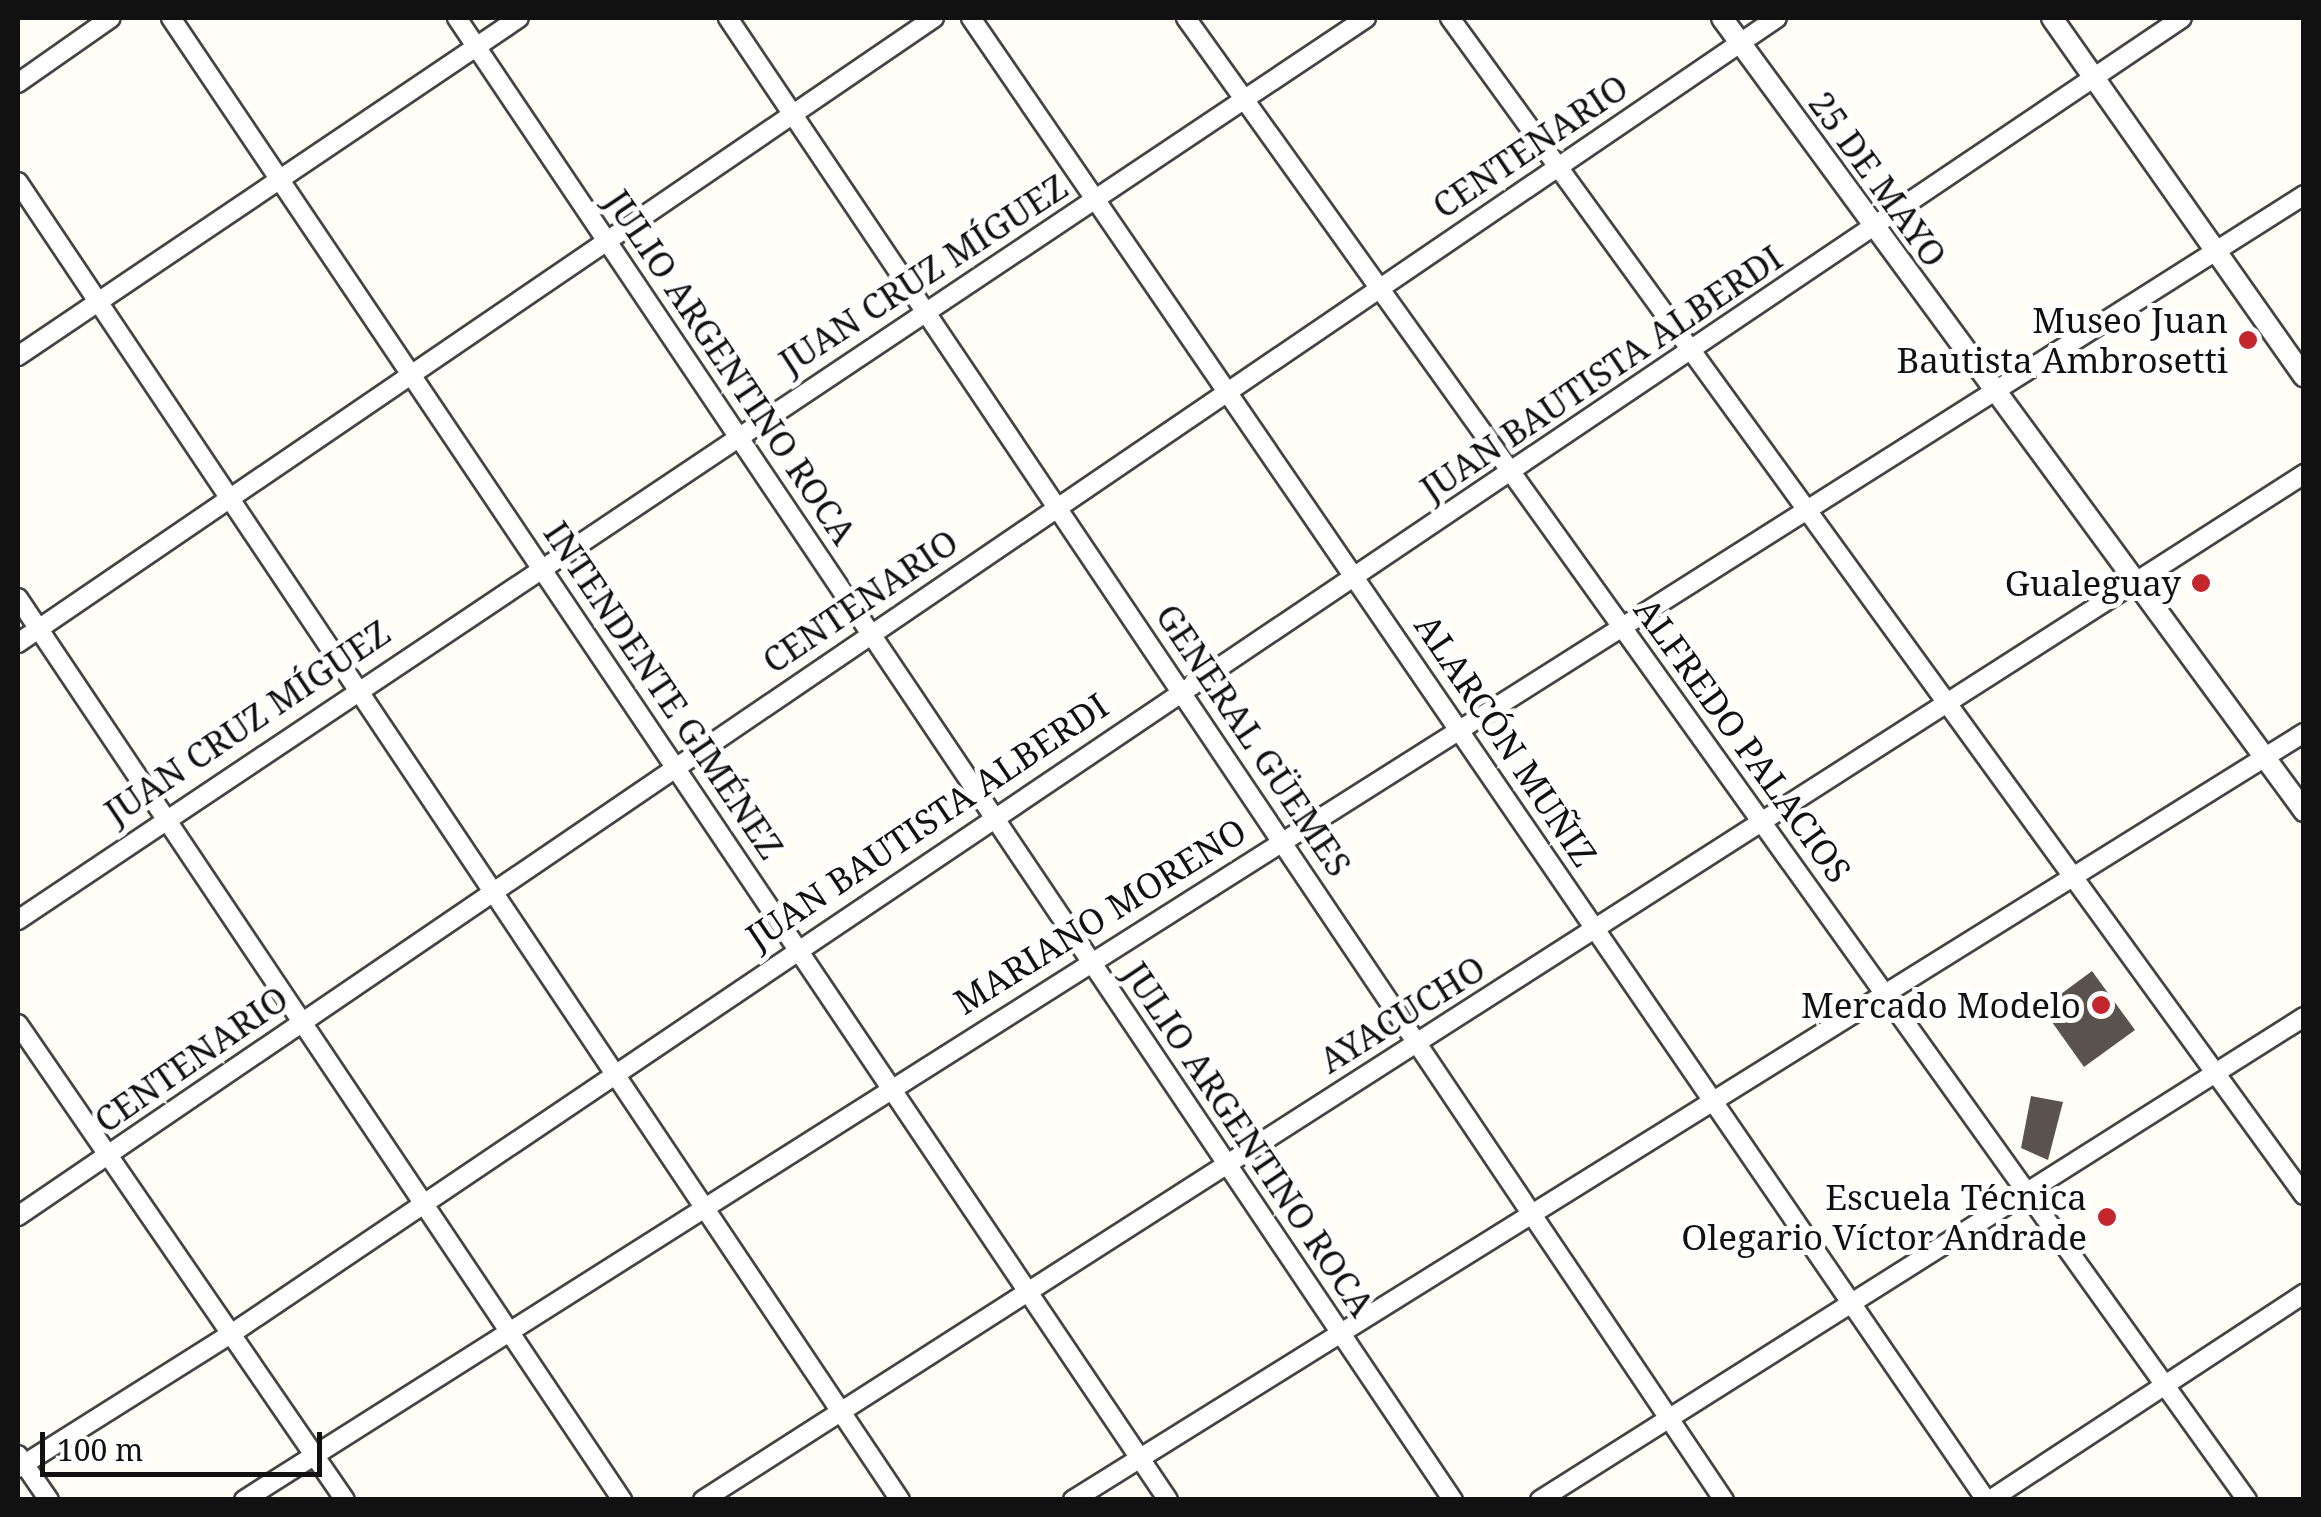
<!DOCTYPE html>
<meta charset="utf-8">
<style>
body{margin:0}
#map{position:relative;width:2321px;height:1517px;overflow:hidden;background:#fffdf5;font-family:"Noto Serif",serif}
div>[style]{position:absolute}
.building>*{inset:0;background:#5a524d}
.roads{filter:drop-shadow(2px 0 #444) drop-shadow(-2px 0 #444) drop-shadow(0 2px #444) drop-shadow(0 -2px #444)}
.minor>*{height:18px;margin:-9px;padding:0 9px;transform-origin:9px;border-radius:9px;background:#fff}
.tertiary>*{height:20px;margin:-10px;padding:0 10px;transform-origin:10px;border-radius:10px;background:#fff}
.dots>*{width:28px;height:28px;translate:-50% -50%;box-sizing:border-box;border:5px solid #fff;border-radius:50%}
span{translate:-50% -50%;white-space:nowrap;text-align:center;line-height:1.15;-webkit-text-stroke:10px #fff;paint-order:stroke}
.street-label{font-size:35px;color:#111}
.poi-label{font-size:35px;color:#111}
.right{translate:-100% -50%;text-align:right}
.frame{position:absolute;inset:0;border:20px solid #111;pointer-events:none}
.scale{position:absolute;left:40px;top:1432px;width:282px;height:45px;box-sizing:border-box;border:5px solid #111;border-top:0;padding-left:12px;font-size:30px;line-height:35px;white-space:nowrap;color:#111;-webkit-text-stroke:8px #fff;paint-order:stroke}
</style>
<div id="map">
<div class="building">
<div style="clip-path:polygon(2092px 971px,2135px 1030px,2084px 1067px,2042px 1008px)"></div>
<div style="clip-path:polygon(2031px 1096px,2063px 1102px,2048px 1160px,2021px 1148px)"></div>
</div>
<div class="roads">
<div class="minor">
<div style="left:171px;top:18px;width:1786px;rotate:56.07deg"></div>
<div style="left:457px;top:18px;width:1786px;rotate:56.1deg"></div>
<div style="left:728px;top:18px;width:1786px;rotate:56.1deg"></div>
<div style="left:971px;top:18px;width:1796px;rotate:55.59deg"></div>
<div style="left:1186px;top:18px;width:1823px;rotate:54.4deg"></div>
<div style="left:1450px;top:18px;width:1454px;rotate:54.04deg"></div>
<div style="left:18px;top:83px;width:113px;rotate:-35deg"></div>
<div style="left:18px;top:182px;width:1586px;rotate:56.21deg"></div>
<div style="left:18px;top:356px;width:604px;rotate:-34.01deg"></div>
<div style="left:18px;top:598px;width:1086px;rotate:56.19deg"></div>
<div style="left:18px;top:643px;width:1109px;rotate:-34.31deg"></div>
<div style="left:18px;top:920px;width:1622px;rotate:-33.79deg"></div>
<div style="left:18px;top:1024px;width:577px;rotate:55.51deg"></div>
<div style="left:18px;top:1216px;width:2128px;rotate:-34.26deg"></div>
<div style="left:18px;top:1455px;width:55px;rotate:55.4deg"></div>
<div style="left:18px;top:1468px;width:252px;rotate:-32.2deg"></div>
<div style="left:231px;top:1334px;width:2353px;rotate:-34deg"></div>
<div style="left:244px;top:1500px;width:2439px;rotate:-32.35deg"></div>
<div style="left:703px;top:1500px;width:1902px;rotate:-32.65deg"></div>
<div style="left:1073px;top:1500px;width:1450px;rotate:-31.93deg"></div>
<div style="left:1540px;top:1500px;width:904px;rotate:-32.3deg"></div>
<div style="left:1990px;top:1500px;width:376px;rotate:-33.3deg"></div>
</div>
<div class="tertiary">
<div style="left:1722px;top:18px;width:984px;rotate:53.72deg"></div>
<div style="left:2052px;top:18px;width:438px;rotate:54.9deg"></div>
</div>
</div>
<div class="dots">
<div style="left:2248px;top:340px;background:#c4262e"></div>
<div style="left:2201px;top:583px;background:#c4262e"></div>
<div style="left:2101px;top:1005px;background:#c4262e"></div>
<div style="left:2107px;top:1217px;background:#c4262e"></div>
</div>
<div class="street-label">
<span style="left:1530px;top:146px;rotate:-34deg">CENTENARIO</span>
<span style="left:1878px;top:179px;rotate:54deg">25 DE MAYO</span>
<span style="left:923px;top:274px;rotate:-33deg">JUAN CRUZ MÍGUEZ</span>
<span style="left:731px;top:367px;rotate:56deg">JULIO ARGENTINO ROCA</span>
<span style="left:1601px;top:373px;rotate:-34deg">JUAN BAUTISTA ALBERDI</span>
<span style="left:860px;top:601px;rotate:-34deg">CENTENARIO</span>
<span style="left:664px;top:690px;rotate:56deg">INTENDENTE GIMÉNEZ</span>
<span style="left:247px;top:722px;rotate:-34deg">JUAN CRUZ MÍGUEZ</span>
<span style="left:1254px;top:740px;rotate:56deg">GENERAL GÜEMES</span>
<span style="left:1506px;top:740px;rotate:56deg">ALARCÓN MUÑIZ</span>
<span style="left:1743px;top:740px;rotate:54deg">ALFREDO PALACIOS</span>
<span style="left:927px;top:821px;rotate:-34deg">JUAN BAUTISTA ALBERDI</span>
<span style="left:1100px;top:916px;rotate:-32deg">MARIANO MORENO</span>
<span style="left:1402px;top:1014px;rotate:-32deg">AYACUCHO</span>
<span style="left:191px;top:1059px;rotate:-35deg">CENTENARIO</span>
<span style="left:1249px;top:1139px;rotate:56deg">JULIO ARGENTINO ROCA</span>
</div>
<div class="poi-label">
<span class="right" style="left:2228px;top:340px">Museo Juan<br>Bautista Ambrosetti</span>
<span class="right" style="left:2181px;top:583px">Gualeguay</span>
<span class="right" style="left:2081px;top:1005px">Mercado Modelo</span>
<span class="right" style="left:2087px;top:1217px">Escuela Técnica<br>Olegario Víctor Andrade</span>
</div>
<div class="frame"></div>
<div class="scale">100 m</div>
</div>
